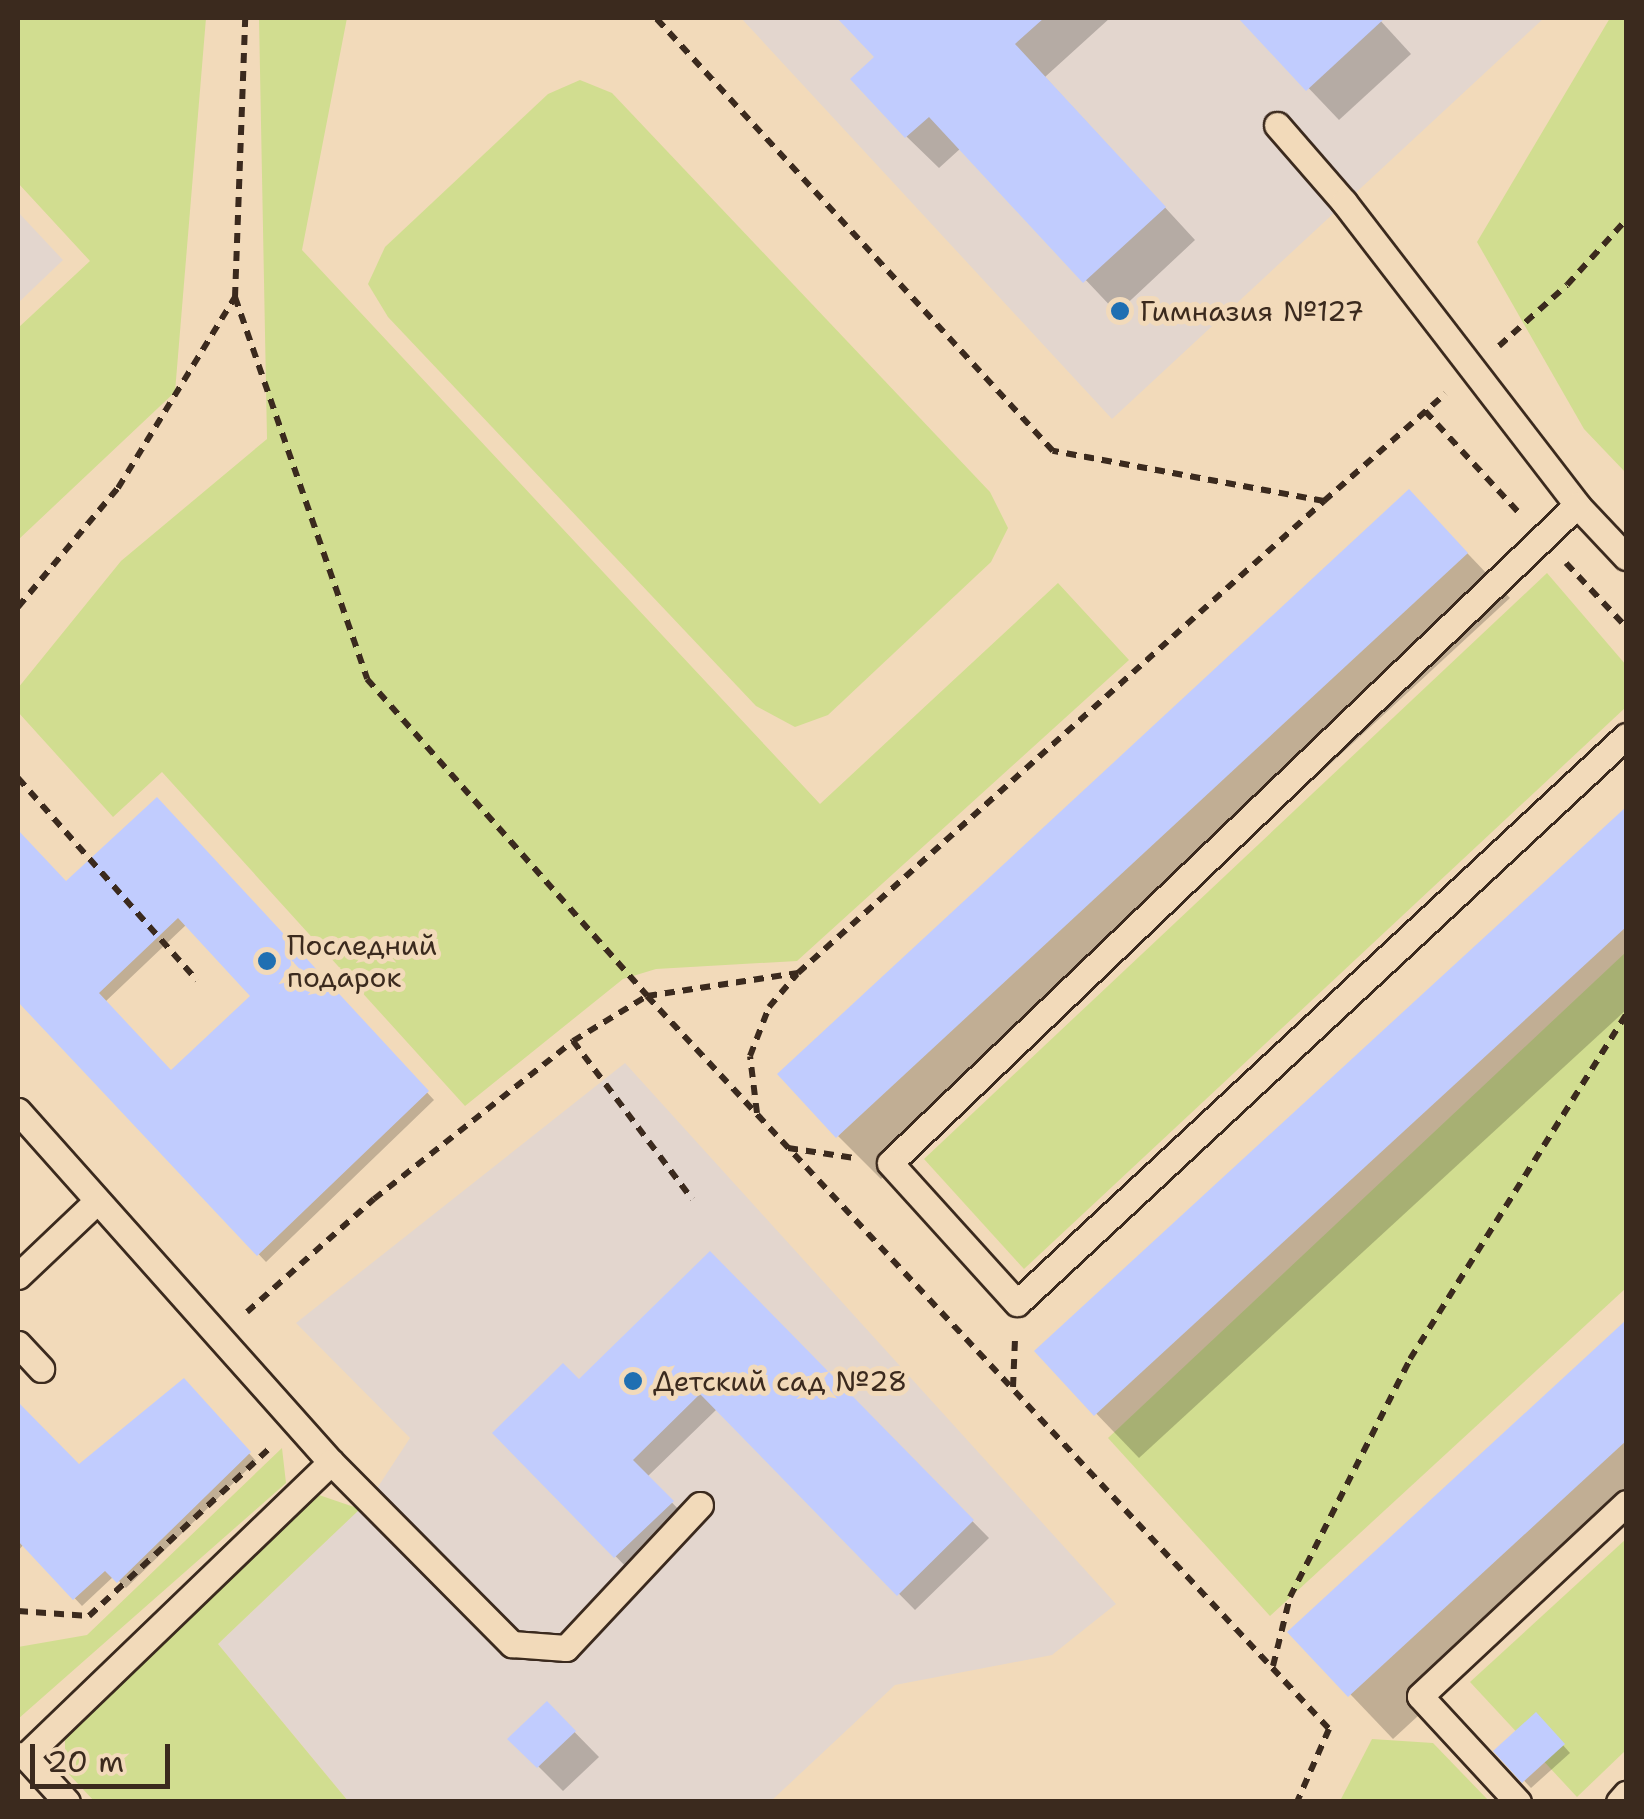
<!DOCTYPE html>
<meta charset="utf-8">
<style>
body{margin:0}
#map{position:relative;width:1644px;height:1819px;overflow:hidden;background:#f2daba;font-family:"Shantell Sans",sans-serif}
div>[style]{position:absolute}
.built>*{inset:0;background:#e3d6ce}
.green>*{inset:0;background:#d1dd90}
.shadow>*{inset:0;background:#0003}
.building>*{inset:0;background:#c1ccfe}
.path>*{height:6px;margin-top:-3px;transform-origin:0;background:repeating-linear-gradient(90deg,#3b2a1e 0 10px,transparent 0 18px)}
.roads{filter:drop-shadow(2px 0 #3b2a1e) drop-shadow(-2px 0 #3b2a1e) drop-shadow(0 2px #3b2a1e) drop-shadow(0 -2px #3b2a1e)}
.lane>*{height:25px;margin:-12.5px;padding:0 12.5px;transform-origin:12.5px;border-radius:12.5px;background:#f2daba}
.dots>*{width:28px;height:28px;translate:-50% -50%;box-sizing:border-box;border:5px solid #f2daba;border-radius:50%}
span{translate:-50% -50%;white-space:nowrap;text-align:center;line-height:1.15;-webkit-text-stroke:10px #f2daba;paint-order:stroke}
.poi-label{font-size:28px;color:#3b2a1e}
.left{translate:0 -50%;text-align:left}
.frame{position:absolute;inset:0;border:20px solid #3b2a1e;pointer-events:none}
.scale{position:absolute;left:30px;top:1744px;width:140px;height:45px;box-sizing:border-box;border:5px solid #3b2a1e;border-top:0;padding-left:12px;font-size:30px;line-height:35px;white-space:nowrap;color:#3b2a1e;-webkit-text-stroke:8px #f2daba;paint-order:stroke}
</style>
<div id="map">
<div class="built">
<div style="clip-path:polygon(741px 18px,1544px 18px,1112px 419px)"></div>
<div style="clip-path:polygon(18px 212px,63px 260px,18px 303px)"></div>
<div style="clip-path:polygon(625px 1063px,1116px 1604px,1052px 1655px,895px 1685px,770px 1802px,348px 1801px,218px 1644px,370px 1499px,410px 1438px,296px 1323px)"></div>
</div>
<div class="green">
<div style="clip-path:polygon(18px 18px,206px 18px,175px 392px,18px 540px,18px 328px,90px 261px,18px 183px)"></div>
<div style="clip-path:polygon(259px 18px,347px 18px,302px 250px,820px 804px,1058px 583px,1129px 660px,797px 961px,656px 969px,623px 979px,465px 1106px,162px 772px,113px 817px,18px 712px,18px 688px,121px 561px,267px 439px)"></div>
<div style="clip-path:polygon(1610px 18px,1626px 18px,1626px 473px,1584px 429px,1477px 242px)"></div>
<div style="clip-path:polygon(580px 80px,612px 93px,990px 492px,1008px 528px,991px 562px,828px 715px,795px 727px,756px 706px,388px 317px,368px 284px,385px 247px,548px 94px)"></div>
<div style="clip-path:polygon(1547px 573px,1626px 665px,1626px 707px,1024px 1269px,924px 1159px)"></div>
<div style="clip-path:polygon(1626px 952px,1626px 1288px,1270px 1616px,1108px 1438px)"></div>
<div style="clip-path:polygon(282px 1448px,286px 1483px,18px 1719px,18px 1647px,87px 1635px)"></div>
<div style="clip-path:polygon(316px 1494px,360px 1509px,218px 1644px,348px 1801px,94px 1801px,65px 1770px,65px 1735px)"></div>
<div style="clip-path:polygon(1626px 1539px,1626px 1750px,1577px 1797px,1470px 1682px)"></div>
<div style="clip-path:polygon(1372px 1739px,1433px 1743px,1489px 1801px,1340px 1801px)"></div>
</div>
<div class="shadow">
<div style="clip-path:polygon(840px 18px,1110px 18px,1045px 77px,1195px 240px,1117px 313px,961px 148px,939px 168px,907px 137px,854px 80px,877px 58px)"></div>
<div style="clip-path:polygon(1242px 18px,1378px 18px,1411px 54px,1339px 120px)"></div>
<div style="clip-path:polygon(1409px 492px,1510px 598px,881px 1179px,838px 1136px)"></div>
<div style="clip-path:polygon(evenodd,157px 800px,434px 1100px,266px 1262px,18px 998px,18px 833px,66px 885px,157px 800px,187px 924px,254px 996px,172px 1073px,105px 1002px,187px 924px)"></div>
<div style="clip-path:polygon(1626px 810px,1626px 1010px,1139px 1458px,1037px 1352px)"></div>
<div style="clip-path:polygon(710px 1255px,989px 1538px,915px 1610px,717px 1409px,647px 1477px,688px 1519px,632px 1573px,495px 1433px,579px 1382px)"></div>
<div style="clip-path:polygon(1626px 1323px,1626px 1524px,1393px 1739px,1291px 1632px)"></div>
<div style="clip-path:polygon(184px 1382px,256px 1461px,126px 1588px,114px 1576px,82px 1606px,24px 1544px,18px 1551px,18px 1405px,79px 1468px)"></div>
<div style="clip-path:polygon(547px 1704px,599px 1757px,563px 1791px,511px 1739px)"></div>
<div style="clip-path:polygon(1536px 1715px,1570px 1753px,1531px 1788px,1497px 1751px)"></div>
</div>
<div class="building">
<div style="clip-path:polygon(837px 18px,1044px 18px,1015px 44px,1166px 207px,1083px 283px,929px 117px,905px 138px,850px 79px,874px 57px)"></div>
<div style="clip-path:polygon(1238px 18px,1385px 18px,1306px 91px)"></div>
<div style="clip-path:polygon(1409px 489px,1468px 553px,836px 1138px,777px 1074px)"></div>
<div style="clip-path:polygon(evenodd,157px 797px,429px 1091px,257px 1256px,18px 1002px,18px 830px,66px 881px,157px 797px,178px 918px,250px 996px,171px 1070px,99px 993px,178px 918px)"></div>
<div style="clip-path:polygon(1626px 807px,1626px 927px,1094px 1416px,1034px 1351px)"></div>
<div style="clip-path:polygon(710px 1251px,974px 1520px,897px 1596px,700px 1394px,633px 1460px,674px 1501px,614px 1558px,492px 1433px,563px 1363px,579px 1379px)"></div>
<div style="clip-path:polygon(1626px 1320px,1626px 1441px,1348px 1697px,1287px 1632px)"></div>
<div style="clip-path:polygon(184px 1378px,251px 1452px,117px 1583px,105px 1571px,73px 1600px,18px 1541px,18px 1402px,79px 1464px)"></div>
<div style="clip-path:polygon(547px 1701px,576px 1731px,537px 1768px,507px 1739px)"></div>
<div style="clip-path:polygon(1536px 1712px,1565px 1744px,1522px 1783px,1493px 1751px)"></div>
</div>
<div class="path">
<div style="left:235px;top:297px;width:404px;rotate:70.9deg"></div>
<div style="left:367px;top:679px;width:423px;rotate:48.5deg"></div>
<div style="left:647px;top:996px;width:1001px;rotate:47.06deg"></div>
<div style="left:1329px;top:1729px;width:80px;rotate:113.7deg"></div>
<div style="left:1499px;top:346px;width:91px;rotate:-41.9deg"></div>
<div style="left:1567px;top:285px;width:88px;rotate:-47.8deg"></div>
<div style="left:1425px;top:411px;width:139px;rotate:47.3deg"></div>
<div style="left:1324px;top:501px;width:162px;rotate:-41.5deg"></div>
<div style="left:1566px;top:563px;width:88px;rotate:46.8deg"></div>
<div style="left:18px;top:607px;width:155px;rotate:-50deg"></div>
<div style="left:118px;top:488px;width:224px;rotate:-58.5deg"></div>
<div style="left:235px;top:297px;width:279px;rotate:-87.9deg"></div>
<div style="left:18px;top:778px;width:270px;rotate:48.5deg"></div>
<div style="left:573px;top:1041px;width:198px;rotate:53deg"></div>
<div style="left:757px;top:1113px;width:57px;rotate:-97deg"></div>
<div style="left:750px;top:1056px;width:53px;rotate:-68.8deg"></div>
<div style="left:769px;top:1007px;width:43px;rotate:-49.7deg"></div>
<div style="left:788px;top:1148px;width:67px;rotate:8.6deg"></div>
<div style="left:247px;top:1312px;width:170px;rotate:-41.7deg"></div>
<div style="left:374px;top:1199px;width:254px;rotate:-38.4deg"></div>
<div style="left:573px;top:1041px;width:87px;rotate:-31.3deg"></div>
<div style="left:647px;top:996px;width:153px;rotate:-8.7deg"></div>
<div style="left:798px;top:973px;width:707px;rotate:-41.9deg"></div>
<div style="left:1324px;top:501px;width:276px;rotate:-169.5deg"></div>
<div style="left:1053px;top:451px;width:587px;rotate:-132.52deg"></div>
<div style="left:1013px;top:1387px;width:48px;rotate:-87.6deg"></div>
<div style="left:18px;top:1611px;width:71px;rotate:4deg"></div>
<div style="left:89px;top:1616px;width:247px;rotate:-42.9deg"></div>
<div style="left:1273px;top:1666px;width:71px;rotate:-76.2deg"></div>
<div style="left:1290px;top:1597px;width:267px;rotate:-63.2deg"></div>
<div style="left:1410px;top:1359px;width:407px;rotate:-57.9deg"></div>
</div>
<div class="roads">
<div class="lane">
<div style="left:1277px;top:125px;width:102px;rotate:49deg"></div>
<div style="left:1344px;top:202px;width:382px;rotate:52.4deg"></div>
<div style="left:1626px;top:557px;width:71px;rotate:-133.3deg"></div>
<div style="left:1577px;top:505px;width:951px;rotate:136.24deg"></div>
<div style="left:890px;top:1163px;width:189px;rotate:47.8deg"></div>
<div style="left:1017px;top:1303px;width:832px;rotate:-42.95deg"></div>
<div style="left:18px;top:1111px;width:470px;rotate:48.3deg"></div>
<div style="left:331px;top:1462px;width:424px;rotate:136.1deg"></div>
<div style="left:25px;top:1756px;width:7px;rotate:-172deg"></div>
<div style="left:18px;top:1276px;width:108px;rotate:-43.5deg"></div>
<div style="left:18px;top:1344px;width:34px;rotate:47deg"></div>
<div style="left:331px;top:1462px;width:257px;rotate:45.2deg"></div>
<div style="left:512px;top:1644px;width:54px;rotate:4.2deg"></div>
<div style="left:566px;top:1648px;width:196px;rotate:-46.9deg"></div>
<div style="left:25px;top:1756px;width:62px;rotate:47.6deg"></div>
<div style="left:1518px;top:1802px;width:144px;rotate:-132.8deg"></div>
<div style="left:1420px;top:1696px;width:282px;rotate:-43.1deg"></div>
<div style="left:1619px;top:1802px;width:11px;rotate:-49deg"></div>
</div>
</div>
<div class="dots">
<div style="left:1120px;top:311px;background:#1f6fb2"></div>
<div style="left:267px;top:961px;background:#1f6fb2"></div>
<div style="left:633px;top:1381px;background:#1f6fb2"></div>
</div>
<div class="poi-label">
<span class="left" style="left:1140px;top:311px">Гимназия №127</span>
<span class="left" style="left:287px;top:961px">Последний<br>подарок</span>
<span class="left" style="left:653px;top:1381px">Детский сад №28</span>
</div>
<div class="frame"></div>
<div class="scale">20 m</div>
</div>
